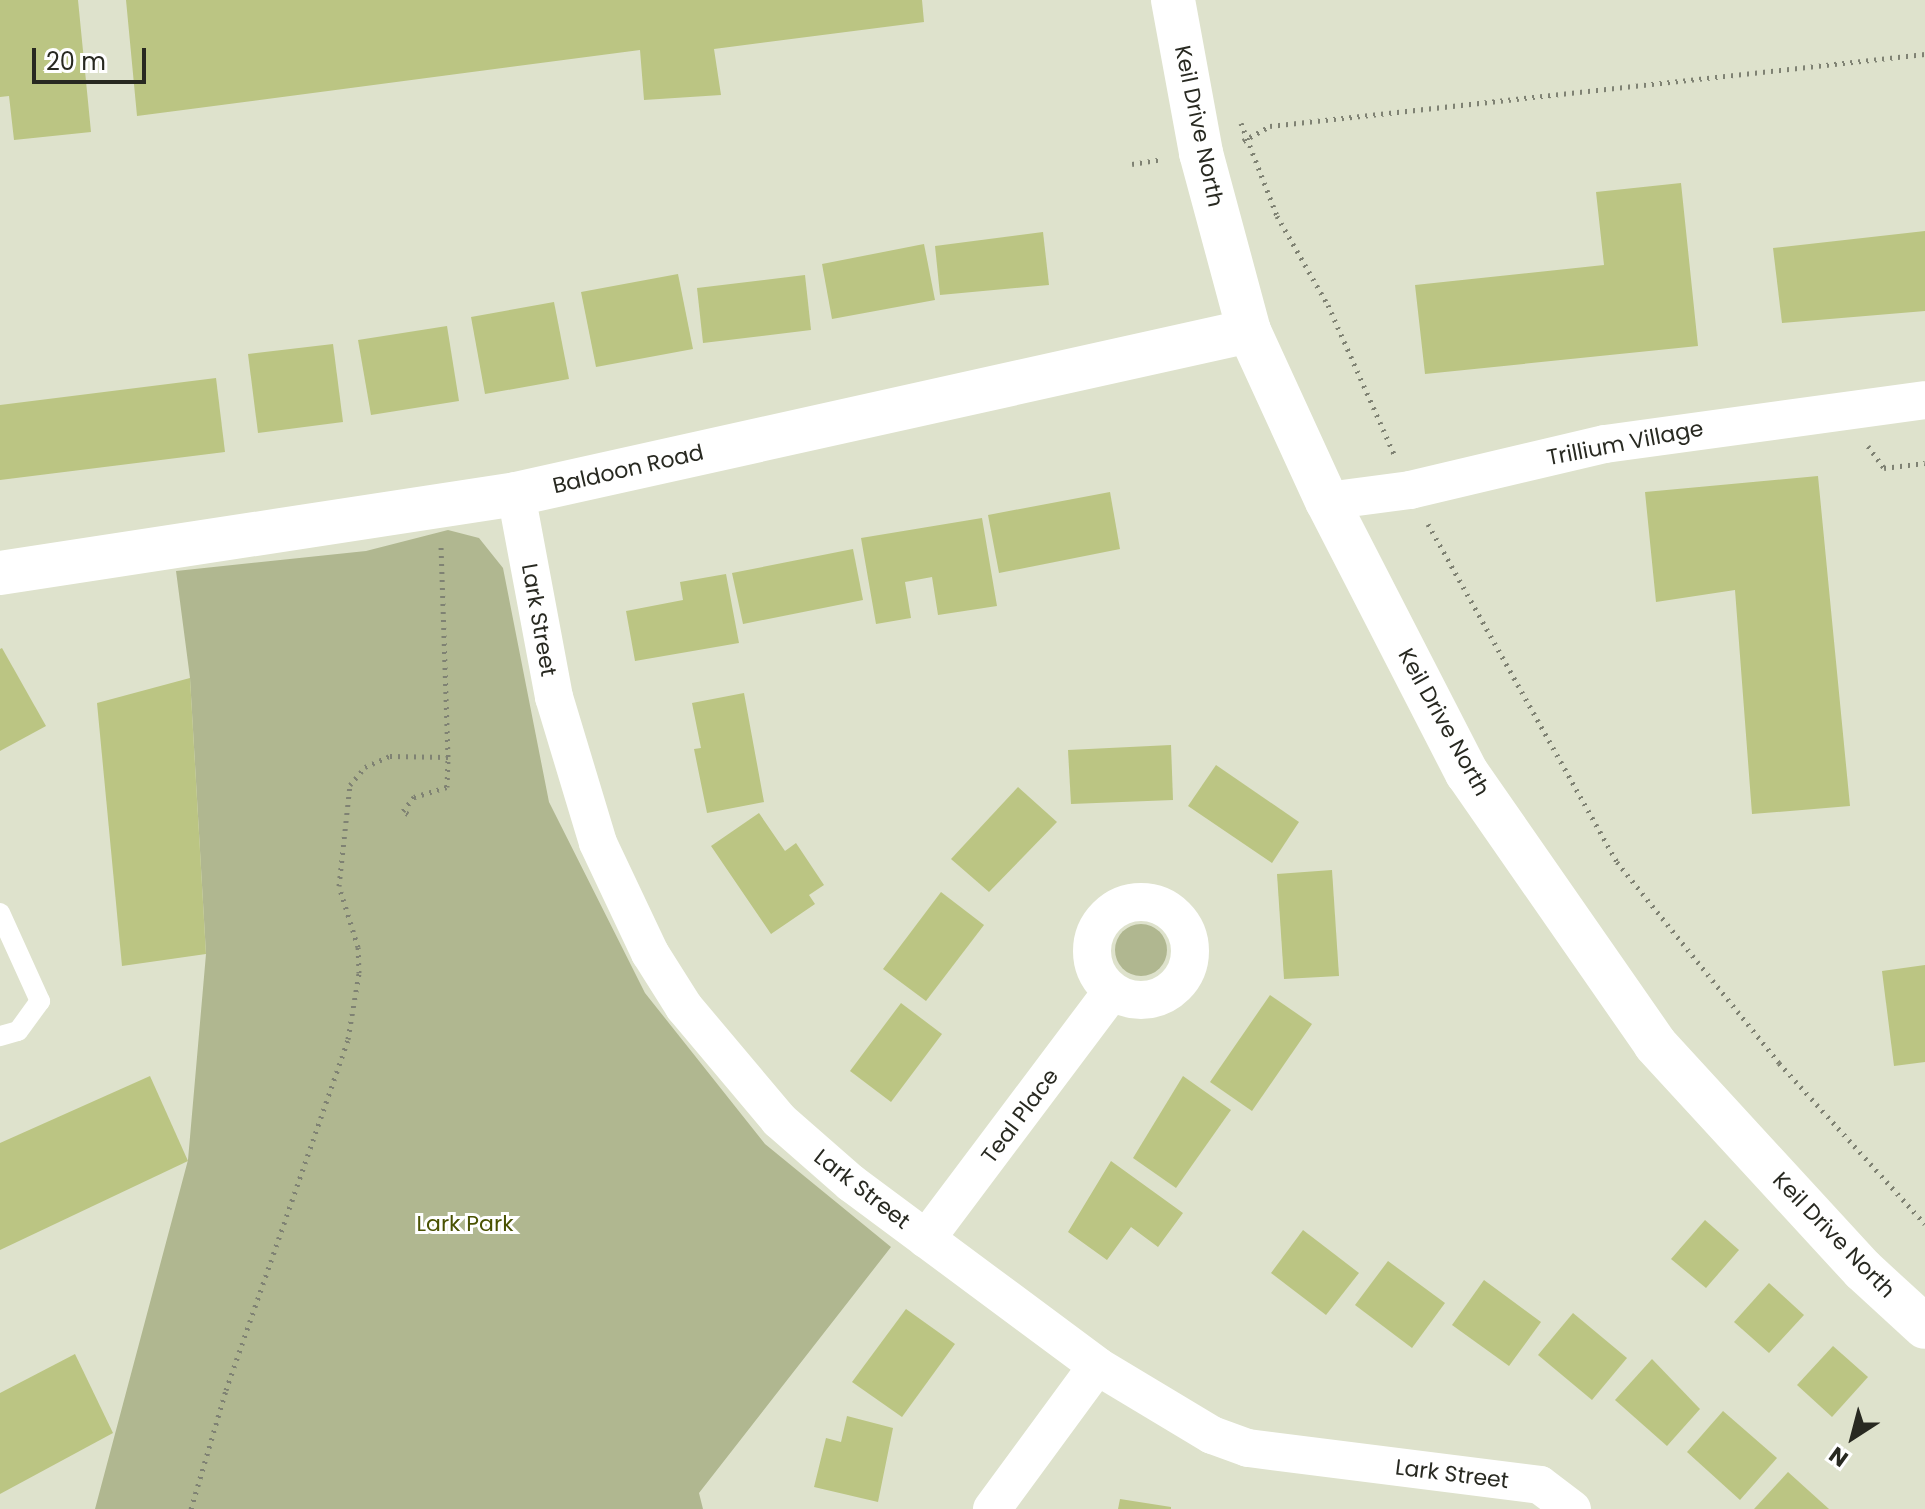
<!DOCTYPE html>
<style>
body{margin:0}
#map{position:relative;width:1925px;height:1509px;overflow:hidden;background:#dee2cc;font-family:Poppins,sans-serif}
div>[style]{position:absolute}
.green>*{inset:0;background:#b0b790}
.round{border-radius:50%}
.building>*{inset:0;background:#bbc583}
.path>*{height:5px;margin-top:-2.5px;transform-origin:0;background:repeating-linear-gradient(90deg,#7f8273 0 2px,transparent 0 8px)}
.lane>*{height:20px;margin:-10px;padding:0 10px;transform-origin:10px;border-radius:10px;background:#fff}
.street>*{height:38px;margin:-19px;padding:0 19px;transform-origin:19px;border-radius:19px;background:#fff}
.street>.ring{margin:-19px;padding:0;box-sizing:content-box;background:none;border:38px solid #fff;border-radius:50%}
.secondary>*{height:44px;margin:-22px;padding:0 22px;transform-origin:22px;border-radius:22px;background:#fff}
span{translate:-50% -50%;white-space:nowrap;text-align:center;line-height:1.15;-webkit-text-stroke:6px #fff;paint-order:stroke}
.street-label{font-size:22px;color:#282921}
.park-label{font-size:22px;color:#4a5202}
.north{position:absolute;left:1813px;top:1397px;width:80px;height:80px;-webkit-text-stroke:6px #fff;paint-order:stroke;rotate:216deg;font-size:22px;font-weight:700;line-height:32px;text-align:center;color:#282921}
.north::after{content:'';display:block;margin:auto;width:28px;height:36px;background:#282921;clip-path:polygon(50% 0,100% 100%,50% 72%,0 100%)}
.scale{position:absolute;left:32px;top:48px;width:114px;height:36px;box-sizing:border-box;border:4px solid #282921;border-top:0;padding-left:10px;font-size:24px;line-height:28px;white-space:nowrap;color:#282921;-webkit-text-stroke:6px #fff;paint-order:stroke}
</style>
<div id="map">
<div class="green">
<div style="clip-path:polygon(448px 530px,479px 538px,503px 568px,549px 802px,645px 993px,765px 1144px,891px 1247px,699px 1493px,703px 1509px,95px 1509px,188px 1160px,206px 954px,190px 678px,176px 571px,366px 551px)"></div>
<div class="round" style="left:1115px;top:924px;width:52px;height:52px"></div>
</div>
<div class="building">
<div style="clip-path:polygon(0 0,78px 0,91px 132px,14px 140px,9px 96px,0 97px)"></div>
<div style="clip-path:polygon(126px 0,922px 0,924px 22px,714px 49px,721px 95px,644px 100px,640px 50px,137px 116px)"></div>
<div style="clip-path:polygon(1681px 183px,1698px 346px,1425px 374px,1415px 285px,1604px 265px,1596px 192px)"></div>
<div style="clip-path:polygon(1925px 231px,1925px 311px,1782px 323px,1773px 248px)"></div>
<div style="clip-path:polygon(1043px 232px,1049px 285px,940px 295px,935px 246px)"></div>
<div style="clip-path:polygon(924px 244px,935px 300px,832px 319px,822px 264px)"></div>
<div style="clip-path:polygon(678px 274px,693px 349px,596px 367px,581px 292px)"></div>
<div style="clip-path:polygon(805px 275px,811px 330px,703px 343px,697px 288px)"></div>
<div style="clip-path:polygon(554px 302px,569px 379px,485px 394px,471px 317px)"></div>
<div style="clip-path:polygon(447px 326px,459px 401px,371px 415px,358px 340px)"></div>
<div style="clip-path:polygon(333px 344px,343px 422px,258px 433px,248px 354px)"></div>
<div style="clip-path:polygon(216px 378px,225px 452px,0 480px,0 405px)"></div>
<div style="clip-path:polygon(1818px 476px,1850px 806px,1752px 814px,1735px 590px,1656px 602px,1645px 492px)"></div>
<div style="clip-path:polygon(1110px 492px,1120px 549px,999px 573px,988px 515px)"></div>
<div style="clip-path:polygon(982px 518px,997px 606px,938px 615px,932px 577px,905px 582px,911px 618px,876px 624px,861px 538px)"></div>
<div style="clip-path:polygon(853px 549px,863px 600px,743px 624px,732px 573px)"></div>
<div style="clip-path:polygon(726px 574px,739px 643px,635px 661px,626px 611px,683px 600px,680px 582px)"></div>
<div style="clip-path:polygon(2px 648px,46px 726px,0 751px,0 649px)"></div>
<div style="clip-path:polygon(190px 678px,206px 954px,122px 966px,97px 703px)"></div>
<div style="clip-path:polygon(744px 693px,764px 802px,707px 813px,694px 749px,701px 748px,692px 703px)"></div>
<div style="clip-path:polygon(1171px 745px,1173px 800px,1071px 804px,1068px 750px)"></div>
<div style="clip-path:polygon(1216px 765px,1299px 822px,1272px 863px,1188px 806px)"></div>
<div style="clip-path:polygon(1018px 787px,1057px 822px,989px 892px,951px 859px)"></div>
<div style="clip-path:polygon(759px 813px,785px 851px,796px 843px,824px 885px,809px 895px,815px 904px,771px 934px,711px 846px)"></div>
<div style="clip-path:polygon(1332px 870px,1339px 976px,1284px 979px,1277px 874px)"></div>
<div style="clip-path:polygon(941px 892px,984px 925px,926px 1001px,883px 969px)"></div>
<div style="clip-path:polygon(1925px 965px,1925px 1062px,1894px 1066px,1882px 971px)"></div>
<div style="clip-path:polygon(1270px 995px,1312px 1024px,1252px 1111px,1210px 1082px)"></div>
<div style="clip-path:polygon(901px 1003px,942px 1034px,891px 1102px,850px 1071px)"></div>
<div style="clip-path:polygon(150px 1076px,188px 1161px,0 1250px,0 1143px)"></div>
<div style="clip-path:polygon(1183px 1076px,1231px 1110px,1176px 1188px,1133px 1158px)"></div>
<div style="clip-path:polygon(1111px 1161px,1183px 1213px,1158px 1247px,1131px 1227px,1107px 1260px,1068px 1232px)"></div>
<div style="clip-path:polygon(1705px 1220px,1739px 1250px,1706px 1288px,1671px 1259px)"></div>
<div style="clip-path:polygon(1303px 1230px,1359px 1273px,1326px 1315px,1271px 1273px)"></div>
<div style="clip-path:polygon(1388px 1261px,1445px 1303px,1412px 1348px,1355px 1305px)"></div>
<div style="clip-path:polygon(1484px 1280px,1541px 1322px,1509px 1366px,1452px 1325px)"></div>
<div style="clip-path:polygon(1769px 1283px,1804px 1315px,1769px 1353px,1734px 1322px)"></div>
<div style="clip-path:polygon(906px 1309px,955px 1344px,902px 1417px,852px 1382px)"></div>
<div style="clip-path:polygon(1573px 1313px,1627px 1358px,1592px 1400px,1538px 1355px)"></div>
<div style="clip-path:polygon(1833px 1346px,1868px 1377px,1832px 1417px,1797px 1385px)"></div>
<div style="clip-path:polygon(75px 1354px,113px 1433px,0 1494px,0 1393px)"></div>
<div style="clip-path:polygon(1652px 1359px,1700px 1409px,1667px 1446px,1615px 1400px)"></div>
<div style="clip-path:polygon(1723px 1411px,1777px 1458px,1740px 1500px,1687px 1452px)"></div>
<div style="clip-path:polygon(847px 1416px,893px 1428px,878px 1502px,814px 1487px,826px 1438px,841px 1442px)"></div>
<div style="clip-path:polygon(1788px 1472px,1829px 1509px,1754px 1509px)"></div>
<div style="clip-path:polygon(1120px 1499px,1171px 1507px,1171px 1509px,1118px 1509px)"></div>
</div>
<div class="path">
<div style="left:1241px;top:123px;width:100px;rotate:68.8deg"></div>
<div style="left:1277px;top:216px;width:103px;rotate:60.2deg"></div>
<div style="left:1328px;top:305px;width:163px;rotate:66.1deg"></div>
<div style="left:1243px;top:141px;width:31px;rotate:-29deg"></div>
<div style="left:1270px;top:126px;width:659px;rotate:-6.27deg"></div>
<div style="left:1132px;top:164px;width:31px;rotate:-9deg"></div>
<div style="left:1868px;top:446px;width:27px;rotate:54deg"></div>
<div style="left:1884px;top:468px;width:41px;rotate:-7deg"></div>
<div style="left:1428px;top:524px;width:387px;rotate:60.8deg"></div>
<div style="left:1617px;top:862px;width:258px;rotate:51.1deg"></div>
<div style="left:1779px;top:1063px;width:217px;rotate:47.8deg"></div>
<div style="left:408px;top:814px;width:6px;rotate:-149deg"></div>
<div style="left:403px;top:811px;width:18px;rotate:-52deg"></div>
<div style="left:414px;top:797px;width:34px;rotate:-17deg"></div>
<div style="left:447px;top:787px;width:30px;rotate:-88deg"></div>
<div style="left:191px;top:1509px;width:124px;rotate:-73.6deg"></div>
<div style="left:226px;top:1390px;width:372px;rotate:-70.8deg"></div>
<div style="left:348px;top:1039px;width:67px;rotate:-80.5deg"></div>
<div style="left:359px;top:973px;width:26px;rotate:-92deg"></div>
<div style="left:358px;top:947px;width:64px;rotate:-107.3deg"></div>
<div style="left:339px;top:886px;width:102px;rotate:-83.8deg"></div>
<div style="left:350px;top:785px;width:23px;rotate:-50deg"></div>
<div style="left:365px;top:767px;width:27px;rotate:-24deg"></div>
<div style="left:390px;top:756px;width:58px;rotate:1deg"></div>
<div style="left:448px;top:757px;width:213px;rotate:-91.9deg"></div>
</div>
<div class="lane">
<div style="left:0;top:913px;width:97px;rotate:65.6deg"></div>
<div style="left:40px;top:1001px;width:37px;rotate:126deg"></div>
<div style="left:18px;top:1031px;width:19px;rotate:164deg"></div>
</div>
<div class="street">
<div style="left:516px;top:494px;width:207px;rotate:79.4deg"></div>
<div style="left:554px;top:697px;width:152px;rotate:73.2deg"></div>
<div style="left:598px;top:843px;width:122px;rotate:64.7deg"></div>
<div style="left:650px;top:953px;width:64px;rotate:57.8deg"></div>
<div style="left:684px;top:1007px;width:148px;rotate:49.9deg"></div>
<div style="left:779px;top:1120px;width:96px;rotate:41.2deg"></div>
<div style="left:851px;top:1183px;width:307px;rotate:36.6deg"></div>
<div style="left:1097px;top:1366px;width:134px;rotate:31deg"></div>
<div style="left:1212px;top:1435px;width:38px;rotate:20deg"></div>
<div style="left:1248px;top:1448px;width:294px;rotate:7.2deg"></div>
<div style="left:1540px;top:1485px;width:40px;rotate:37deg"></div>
<div style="left:1327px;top:501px;width:84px;rotate:-7.5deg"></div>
<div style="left:1410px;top:490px;width:200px;rotate:-13.3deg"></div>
<div style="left:1605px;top:444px;width:323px;rotate:-7.8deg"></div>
<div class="ring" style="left:1092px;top:902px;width:60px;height:60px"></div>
<div style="left:926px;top:1239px;width:310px;rotate:-53.1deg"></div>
<div style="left:992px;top:1509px;width:177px;rotate:-53.7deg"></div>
</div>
<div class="secondary">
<div style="left:1173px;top:0;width:156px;rotate:79.6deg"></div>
<div style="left:1201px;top:153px;width:184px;rotate:74.9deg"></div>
<div style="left:1249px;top:331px;width:187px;rotate:65.4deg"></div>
<div style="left:1327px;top:501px;width:306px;rotate:62.8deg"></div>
<div style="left:1467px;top:773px;width:330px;rotate:55.2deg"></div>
<div style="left:1655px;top:1044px;width:307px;rotate:47.4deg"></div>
<div style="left:1863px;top:1270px;width:84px;rotate:42.6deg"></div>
<div style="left:0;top:573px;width:522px;rotate:-8.7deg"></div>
<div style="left:516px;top:494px;width:751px;rotate:-12.54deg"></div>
</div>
<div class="street-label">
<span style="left:1199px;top:126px;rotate:78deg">Keil Drive North</span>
<span style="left:1625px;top:443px;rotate:-11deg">Trillium Village</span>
<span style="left:628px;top:469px;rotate:-13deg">Baldoon Road</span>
<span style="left:539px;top:620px;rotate:80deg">Lark Street</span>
<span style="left:1444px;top:722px;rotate:61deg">Keil Drive North</span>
<span style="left:1020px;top:1116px;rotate:-53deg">Teal Place</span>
<span style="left:862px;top:1189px;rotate:38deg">Lark Street</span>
<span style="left:1834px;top:1235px;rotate:46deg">Keil Drive North</span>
<span style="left:1452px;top:1474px;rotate:7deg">Lark Street</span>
</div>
<div class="park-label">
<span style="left:465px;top:1224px">Lark Park</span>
</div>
<div class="north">N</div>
<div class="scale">20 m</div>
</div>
